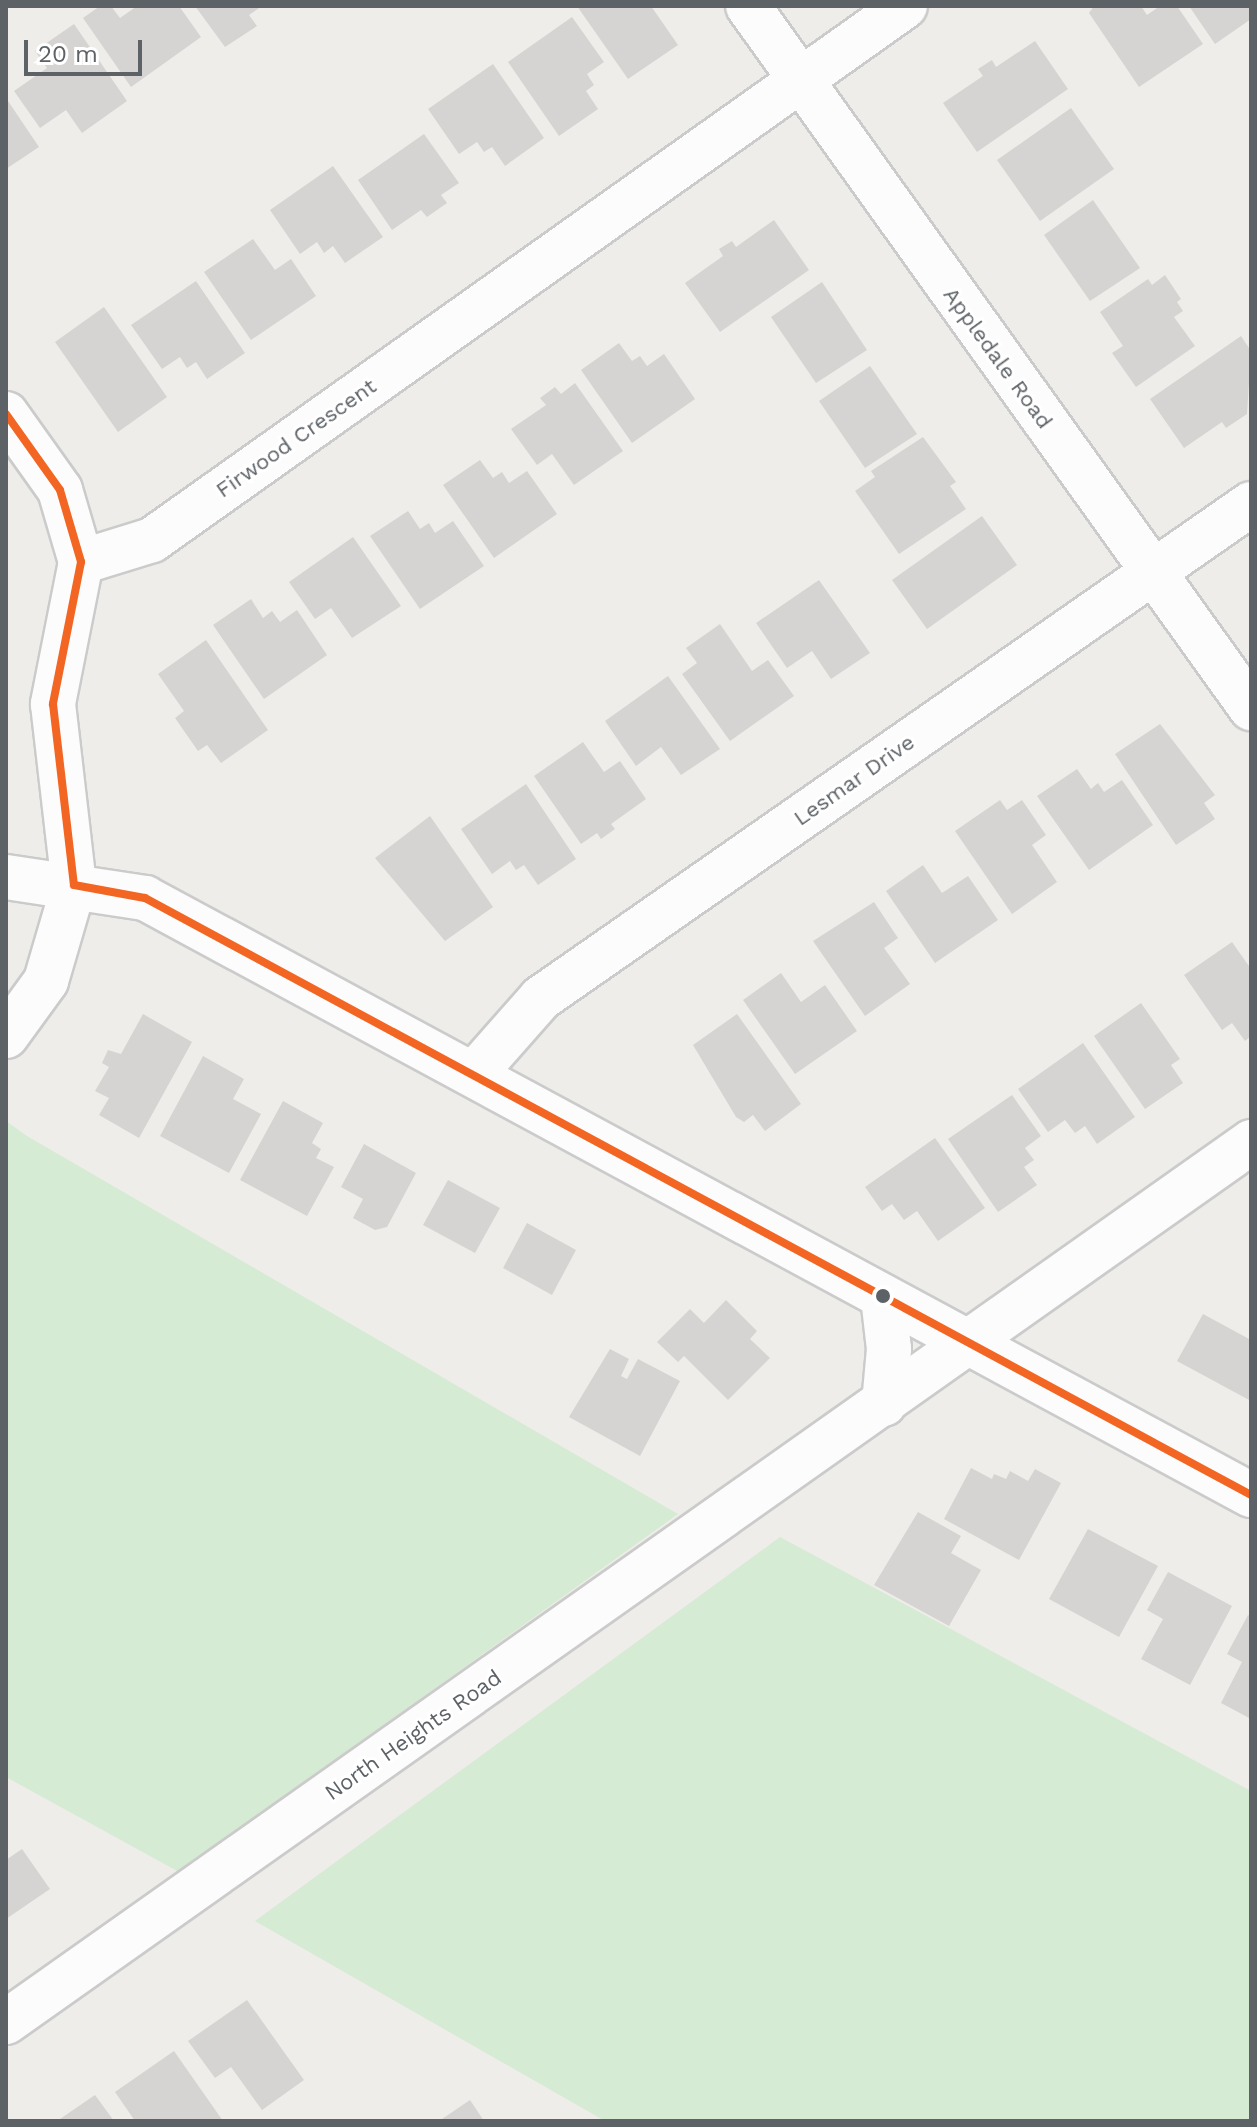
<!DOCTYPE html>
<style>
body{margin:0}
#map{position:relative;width:1257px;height:2127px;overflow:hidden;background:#eeede9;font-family:"Work Sans",sans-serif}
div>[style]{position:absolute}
.green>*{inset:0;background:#d5ebd3}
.building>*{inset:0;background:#d5d4d2}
.roads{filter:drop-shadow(2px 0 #cbcbcb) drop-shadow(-2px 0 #cbcbcb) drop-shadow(0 2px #cbcbcb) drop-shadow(0 -2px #cbcbcb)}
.minor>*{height:44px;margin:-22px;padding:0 22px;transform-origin:22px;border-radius:22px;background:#fcfcfc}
.bus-1>*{height:8px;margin:-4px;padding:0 4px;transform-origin:4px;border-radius:4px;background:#f26522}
.dots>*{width:22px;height:22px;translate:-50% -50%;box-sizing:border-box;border:4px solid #fff;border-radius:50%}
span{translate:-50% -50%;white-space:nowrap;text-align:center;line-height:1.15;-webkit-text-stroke:6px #fff;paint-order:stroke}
.street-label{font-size:22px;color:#5d6267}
.frame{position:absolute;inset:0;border:8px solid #5d6267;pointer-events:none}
.scale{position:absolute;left:24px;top:40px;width:118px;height:36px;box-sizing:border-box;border:4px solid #5d6267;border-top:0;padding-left:10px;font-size:24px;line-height:28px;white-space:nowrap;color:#5d6267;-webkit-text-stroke:6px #fff;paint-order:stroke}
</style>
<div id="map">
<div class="green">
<div style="clip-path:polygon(6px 1121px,27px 1136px,678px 1514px,179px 1872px,6px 1777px)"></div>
<div style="clip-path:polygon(780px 1537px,1251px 1791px,1251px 2121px,605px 2121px,255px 1921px)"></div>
</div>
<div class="building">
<div style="clip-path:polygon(100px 6px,111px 6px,120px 18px,137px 6px,179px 6px,201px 37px,131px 87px,83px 18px)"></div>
<div style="clip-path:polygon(195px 6px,262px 6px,249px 15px,257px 26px,225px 47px)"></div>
<div style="clip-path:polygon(577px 6px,651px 6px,678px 45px,628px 79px)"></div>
<div style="clip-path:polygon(1141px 6px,1147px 15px,1160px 6px,1177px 6px,1203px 44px,1139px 87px,1089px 13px,1094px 6px)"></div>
<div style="clip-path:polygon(1189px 6px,1251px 6px,1251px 19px,1215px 44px)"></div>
<div style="clip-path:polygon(572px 17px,604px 62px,587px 74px,594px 85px,586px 91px,598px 109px,559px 136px,508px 62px)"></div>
<div style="clip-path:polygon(74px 24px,127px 101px,82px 133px,66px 110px,40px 128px,14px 91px,47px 68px,35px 51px)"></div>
<div style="clip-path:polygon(1035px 41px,1068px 89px,977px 152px,943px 103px,983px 76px,978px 69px,992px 60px,996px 67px)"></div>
<div style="clip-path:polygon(493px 64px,544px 138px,505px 166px,492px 147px,484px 152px,477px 142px,459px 154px,428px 109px)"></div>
<div style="clip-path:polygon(6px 98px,39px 147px,6px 169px)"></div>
<div style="clip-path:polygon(1071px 108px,1114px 169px,1040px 221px,997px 160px)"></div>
<div style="clip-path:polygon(424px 134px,459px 183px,441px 195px,447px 203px,427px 217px,421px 210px,392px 230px,358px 180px)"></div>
<div style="clip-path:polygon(333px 166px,383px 237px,345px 263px,333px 246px,324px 253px,317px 242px,300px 254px,270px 210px)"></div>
<div style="clip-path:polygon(1093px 200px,1140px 268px,1090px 301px,1044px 235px)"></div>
<div style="clip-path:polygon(774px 220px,809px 270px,720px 332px,685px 283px,723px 256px,719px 249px,732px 241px,736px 247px)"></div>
<div style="clip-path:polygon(253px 239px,275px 270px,291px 259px,316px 296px,251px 340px,204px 272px)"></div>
<div style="clip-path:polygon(1165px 275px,1181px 299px,1177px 302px,1183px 311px,1174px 317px,1195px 346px,1136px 387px,1112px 353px,1123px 346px,1100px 312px,1148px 279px,1152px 285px)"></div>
<div style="clip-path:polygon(196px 281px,245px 353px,207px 379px,196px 362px,187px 368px,180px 357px,162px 369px,131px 325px)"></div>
<div style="clip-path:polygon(822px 282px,867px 350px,816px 383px,771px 317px)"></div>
<div style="clip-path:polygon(104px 307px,167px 397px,118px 432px,55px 342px)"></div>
<div style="clip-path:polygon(1241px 336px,1251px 351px,1247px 414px,1226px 428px,1222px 422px,1184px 448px,1150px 399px)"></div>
<div style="clip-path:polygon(619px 343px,632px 361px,640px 356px,647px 366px,664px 354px,695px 399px,632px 443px,581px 370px)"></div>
<div style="clip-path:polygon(870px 366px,917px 434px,865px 468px,819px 401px)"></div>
<div style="clip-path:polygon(575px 383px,623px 451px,574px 485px,552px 454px,537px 465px,511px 429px,546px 405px,540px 398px,555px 387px,561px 394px)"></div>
<div style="clip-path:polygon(923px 437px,956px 482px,950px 486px,966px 509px,899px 554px,855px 491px,875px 477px,871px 471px)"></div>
<div style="clip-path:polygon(480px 460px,493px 478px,502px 472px,509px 483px,527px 471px,557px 514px,494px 558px,443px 485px)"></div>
<div style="clip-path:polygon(408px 511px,420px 529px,429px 523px,435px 533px,453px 521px,484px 566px,420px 609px,370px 536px)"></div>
<div style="clip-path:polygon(982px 516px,1017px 565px,927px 629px,892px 580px)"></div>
<div style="clip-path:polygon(353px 537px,401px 606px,352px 638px,331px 608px,315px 619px,289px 582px)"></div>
<div style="clip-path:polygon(819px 580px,870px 653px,831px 679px,812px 651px,787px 668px,756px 623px)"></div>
<div style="clip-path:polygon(251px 599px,263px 618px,272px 611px,280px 622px,297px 610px,327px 655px,264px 699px,213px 625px)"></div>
<div style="clip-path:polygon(720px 624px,752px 671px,768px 660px,794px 696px,730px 741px,682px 674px,697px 663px,686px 648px)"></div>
<div style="clip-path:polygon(206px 640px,268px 730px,221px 763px,207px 745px,198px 751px,175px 718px,184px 711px,158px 674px)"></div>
<div style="clip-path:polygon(668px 676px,720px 749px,681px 775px,661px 747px,636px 766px,605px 721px)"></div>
<div style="clip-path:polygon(1160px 724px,1215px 795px,1204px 803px,1215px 819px,1176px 845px,1115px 754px)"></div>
<div style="clip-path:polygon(583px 742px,604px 772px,620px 761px,646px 799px,611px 824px,615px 829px,601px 839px,597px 833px,581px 844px,534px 776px)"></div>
<div style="clip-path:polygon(1077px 769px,1091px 789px,1098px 783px,1104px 792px,1122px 780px,1153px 825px,1089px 870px,1037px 796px)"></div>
<div style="clip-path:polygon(526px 784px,576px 859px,538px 885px,524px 865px,516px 870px,510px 861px,492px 874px,461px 829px)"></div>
<div style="clip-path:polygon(1000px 800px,1007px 810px,1022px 800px,1046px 835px,1032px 845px,1057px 882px,1012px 914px,955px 831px)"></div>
<div style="clip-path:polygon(430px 816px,493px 907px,445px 941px,375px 858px)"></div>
<div style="clip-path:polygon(923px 865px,942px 893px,968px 876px,998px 920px,935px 963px,886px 891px)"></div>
<div style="clip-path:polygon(874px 902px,898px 938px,884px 948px,910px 984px,865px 1016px,813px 941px)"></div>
<div style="clip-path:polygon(1232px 942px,1251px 969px,1251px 1036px,1245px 1041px,1232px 1023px,1222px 1030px,1184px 975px)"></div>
<div style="clip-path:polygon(781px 973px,801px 1002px,825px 985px,857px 1031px,795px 1074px,743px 1000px)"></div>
<div style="clip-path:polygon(1141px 1003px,1180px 1059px,1171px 1065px,1183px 1083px,1145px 1109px,1094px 1036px)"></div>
<div style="clip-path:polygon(143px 1014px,192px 1042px,139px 1138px,99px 1115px,109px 1098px,95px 1091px,109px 1067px,102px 1063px,108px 1050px,121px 1054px)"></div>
<div style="clip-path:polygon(737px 1014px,801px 1104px,765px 1131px,753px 1115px,744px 1122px,736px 1117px,693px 1045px)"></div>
<div style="clip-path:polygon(1083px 1043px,1135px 1117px,1097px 1144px,1085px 1126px,1075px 1133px,1065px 1120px,1048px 1132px,1018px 1089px)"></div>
<div style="clip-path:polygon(203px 1056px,244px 1079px,233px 1099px,261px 1114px,229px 1173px,160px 1136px)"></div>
<div style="clip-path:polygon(1012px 1095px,1041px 1136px,1025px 1148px,1034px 1160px,1024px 1167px,1037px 1185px,998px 1212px,948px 1139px)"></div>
<div style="clip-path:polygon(283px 1101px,323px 1123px,312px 1143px,321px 1149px,316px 1158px,334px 1167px,307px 1216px,240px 1180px)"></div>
<div style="clip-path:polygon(935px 1138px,985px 1208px,938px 1241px,917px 1211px,904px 1220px,892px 1204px,882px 1211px,865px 1187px)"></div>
<div style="clip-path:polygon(364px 1144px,416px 1173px,387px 1227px,375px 1230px,353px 1218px,363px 1199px,341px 1187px)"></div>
<div style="clip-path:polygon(448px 1180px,500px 1208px,475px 1253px,423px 1225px)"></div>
<div style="clip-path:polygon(527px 1223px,576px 1250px,552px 1295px,503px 1268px)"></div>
<div style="clip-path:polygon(726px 1300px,757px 1331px,750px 1339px,770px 1358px,728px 1400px,684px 1356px,678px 1362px,657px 1342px,690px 1309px,704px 1323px)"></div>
<div style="clip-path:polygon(1203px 1314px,1251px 1340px,1251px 1401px,1177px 1361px)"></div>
<div style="clip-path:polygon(610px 1349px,629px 1359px,621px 1376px,627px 1379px,638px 1359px,680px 1381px,640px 1456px,569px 1417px)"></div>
<div style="clip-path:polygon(971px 1468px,992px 1479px,994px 1474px,1006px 1479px,1010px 1471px,1028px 1481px,1035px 1469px,1061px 1483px,1019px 1560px,944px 1519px)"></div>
<div style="clip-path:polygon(918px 1512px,961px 1536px,951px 1553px,981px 1570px,949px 1626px,874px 1585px)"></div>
<div style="clip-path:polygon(1088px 1529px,1158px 1566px,1119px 1637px,1049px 1599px)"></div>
<div style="clip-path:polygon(1168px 1572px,1232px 1606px,1190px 1685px,1141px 1659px,1163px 1619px,1147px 1610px)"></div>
<div style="clip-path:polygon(1248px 1615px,1251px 1617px,1251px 1719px,1221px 1703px,1242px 1662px,1227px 1654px)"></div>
<div style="clip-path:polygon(22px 1849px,50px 1889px,6px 1919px,6px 1860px)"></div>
<div style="clip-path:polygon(247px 2000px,304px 2080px,262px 2110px,231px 2067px,215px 2078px,188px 2041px)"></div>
<div style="clip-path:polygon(174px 2051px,223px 2121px,135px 2121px,115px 2092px)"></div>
<div style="clip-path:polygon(95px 2095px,114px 2121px,57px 2121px)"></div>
<div style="clip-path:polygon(470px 2100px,484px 2121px,439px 2121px)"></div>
</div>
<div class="roads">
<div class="minor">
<div style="left:748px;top:6px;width:864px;rotate:54.38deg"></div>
<div style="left:6px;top:414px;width:93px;rotate:54.6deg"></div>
<div style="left:60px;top:490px;width:75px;rotate:73.7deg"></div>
<div style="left:81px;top:562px;width:145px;rotate:101.2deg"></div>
<div style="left:53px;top:704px;width:182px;rotate:83.4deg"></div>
<div style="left:74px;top:885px;width:100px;rotate:106.3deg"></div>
<div style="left:46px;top:981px;width:68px;rotate:126deg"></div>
<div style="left:81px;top:562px;width:74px;rotate:-17.2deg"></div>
<div style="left:152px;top:540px;width:923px;rotate:-35.34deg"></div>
<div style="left:6px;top:877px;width:141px;rotate:8.6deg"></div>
<div style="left:145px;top:898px;width:1257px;rotate:28.36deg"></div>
<div style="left:474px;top:1074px;width:101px;rotate:-48.6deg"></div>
<div style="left:541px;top:998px;width:865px;rotate:-34.83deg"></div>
<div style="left:883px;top:1297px;width:52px;rotate:83.4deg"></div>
<div style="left:889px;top:1349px;width:55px;rotate:95.2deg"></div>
<div style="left:6px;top:2022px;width:1525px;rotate:-35.25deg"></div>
</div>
</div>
<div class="bus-1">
<div style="left:6px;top:414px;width:93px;rotate:54.6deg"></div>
<div style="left:60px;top:490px;width:75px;rotate:73.7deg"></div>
<div style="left:81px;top:562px;width:145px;rotate:101.2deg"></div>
<div style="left:53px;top:704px;width:182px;rotate:83.4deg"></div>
<div style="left:74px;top:885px;width:72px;rotate:10.4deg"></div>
<div style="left:145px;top:898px;width:1257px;rotate:28.36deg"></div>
</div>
<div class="dots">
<div style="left:883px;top:1296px;background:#5d6267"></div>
</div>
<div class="street-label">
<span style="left:998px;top:358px;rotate:54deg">Appledale Road</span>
<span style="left:296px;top:438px;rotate:-35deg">Firwood Crescent</span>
<span style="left:854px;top:780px;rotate:-35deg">Lesmar Drive</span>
<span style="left:413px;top:1735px;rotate:-35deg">North Heights Road</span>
</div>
<div class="frame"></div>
<div class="scale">20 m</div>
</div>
